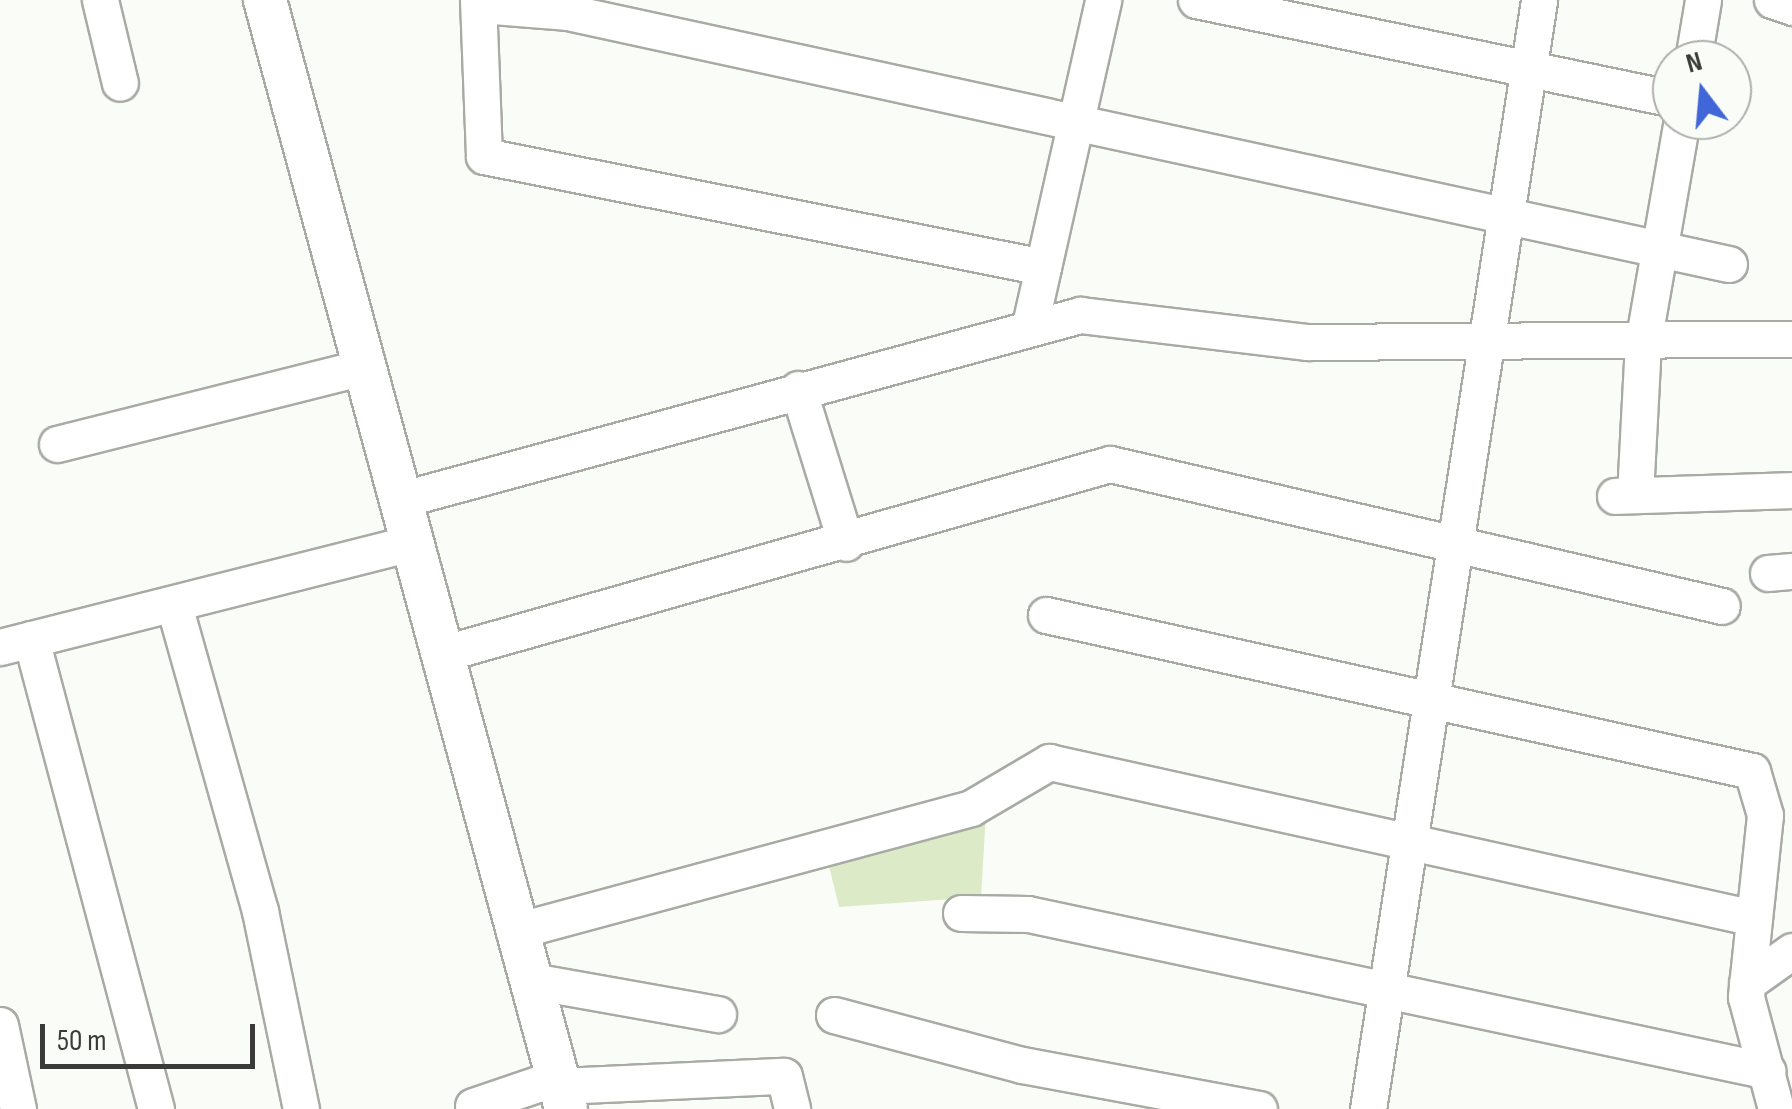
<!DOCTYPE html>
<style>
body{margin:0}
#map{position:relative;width:1792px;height:1109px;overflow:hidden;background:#fafdf7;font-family:"Sofia Sans Condensed",sans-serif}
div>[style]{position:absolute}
.green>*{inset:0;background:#ddeac8}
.roads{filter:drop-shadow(2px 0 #a8aaa4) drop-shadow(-2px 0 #a8aaa4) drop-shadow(0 2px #a8aaa4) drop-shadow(0 -2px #a8aaa4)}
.minor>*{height:35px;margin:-17.5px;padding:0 17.5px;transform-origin:17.5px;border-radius:17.5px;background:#fff}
.tertiary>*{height:42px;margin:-21px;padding:0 21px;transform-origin:21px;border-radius:21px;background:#fff}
span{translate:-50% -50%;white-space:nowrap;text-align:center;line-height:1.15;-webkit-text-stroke:9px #fafdf7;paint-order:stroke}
.north{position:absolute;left:1652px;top:40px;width:100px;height:100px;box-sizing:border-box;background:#fafdf7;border:2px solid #adafab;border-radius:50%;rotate:344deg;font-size:28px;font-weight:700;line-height:40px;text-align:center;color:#3a3b38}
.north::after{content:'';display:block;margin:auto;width:35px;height:45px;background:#4166d8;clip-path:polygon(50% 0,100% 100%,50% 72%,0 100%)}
.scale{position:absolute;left:40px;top:1024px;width:215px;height:45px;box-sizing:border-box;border:5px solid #3a3b38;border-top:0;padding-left:12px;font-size:30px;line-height:35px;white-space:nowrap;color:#3a3b38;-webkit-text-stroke:8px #fafdf7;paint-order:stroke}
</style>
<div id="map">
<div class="green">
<div style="clip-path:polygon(986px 813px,981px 897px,839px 907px,827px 858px)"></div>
</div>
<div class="roads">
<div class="minor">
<div style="left:100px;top:0;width:85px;rotate:76.5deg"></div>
<div style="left:478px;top:0;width:156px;rotate:87.8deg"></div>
<div style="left:484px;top:156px;width:570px;rotate:11.23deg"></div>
<div style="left:1196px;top:0;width:486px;rotate:11.7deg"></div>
<div style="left:1772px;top:0;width:21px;rotate:19deg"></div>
<div style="left:479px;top:5px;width:88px;rotate:4.5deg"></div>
<div style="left:567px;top:12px;width:1189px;rotate:12.24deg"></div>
<div style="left:1693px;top:60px;width:61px;rotate:-80.5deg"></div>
<div style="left:1030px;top:325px;width:333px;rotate:-77.3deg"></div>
<div style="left:798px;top:389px;width:161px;rotate:72.7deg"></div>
<div style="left:57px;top:444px;width:320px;rotate:-14.1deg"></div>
<div style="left:1635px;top:495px;width:152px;rotate:-87deg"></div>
<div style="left:1643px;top:343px;width:226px;rotate:-80.1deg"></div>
<div style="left:1615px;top:496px;width:177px;rotate:-1.9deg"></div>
<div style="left:403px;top:499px;width:702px;rotate:-15.2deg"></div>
<div style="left:1080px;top:315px;width:229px;rotate:6.8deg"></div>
<div style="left:1307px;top:342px;width:485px;rotate:-0.4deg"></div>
<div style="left:1768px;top:573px;width:24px;rotate:-5deg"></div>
<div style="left:174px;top:605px;width:318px;rotate:74.3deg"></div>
<div style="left:260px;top:911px;width:202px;rotate:78.3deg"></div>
<div style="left:1046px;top:615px;width:723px;rotate:12.46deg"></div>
<div style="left:1752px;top:771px;width:46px;rotate:73.5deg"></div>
<div style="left:1765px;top:815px;width:183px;rotate:96deg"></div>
<div style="left:1746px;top:997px;width:116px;rotate:75deg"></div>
<div style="left:31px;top:639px;width:486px;rotate:75.1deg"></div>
<div style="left:0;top:647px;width:427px;rotate:-14.2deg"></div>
<div style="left:445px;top:653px;width:691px;rotate:-15.87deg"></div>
<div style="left:1110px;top:464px;width:628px;rotate:13.06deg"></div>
<div style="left:961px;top:913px;width:67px;rotate:0.9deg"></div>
<div style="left:1028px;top:914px;width:756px;rotate:11.98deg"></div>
<div style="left:519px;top:930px;width:468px;rotate:-15.1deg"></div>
<div style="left:971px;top:808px;width:91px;rotate:-30.5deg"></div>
<div style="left:1049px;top:762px;width:722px;rotate:12.48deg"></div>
<div style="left:532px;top:981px;width:189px;rotate:10.1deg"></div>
<div style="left:1747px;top:983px;width:55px;rotate:-35.4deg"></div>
<div style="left:834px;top:1015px;width:195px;rotate:14.9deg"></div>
<div style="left:1022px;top:1065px;width:241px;rotate:10.5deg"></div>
<div style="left:0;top:1025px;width:86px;rotate:77.9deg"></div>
<div style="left:560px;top:1086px;width:224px;rotate:-2.6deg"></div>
<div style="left:784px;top:1076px;width:34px;rotate:76deg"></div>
<div style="left:473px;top:1106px;width:90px;rotate:-18.8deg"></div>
<div style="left:1368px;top:1109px;width:1122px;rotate:-81.23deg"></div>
</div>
<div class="tertiary">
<div style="left:265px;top:0;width:1149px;rotate:74.81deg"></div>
</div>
</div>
<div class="north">N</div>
<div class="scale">50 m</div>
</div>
